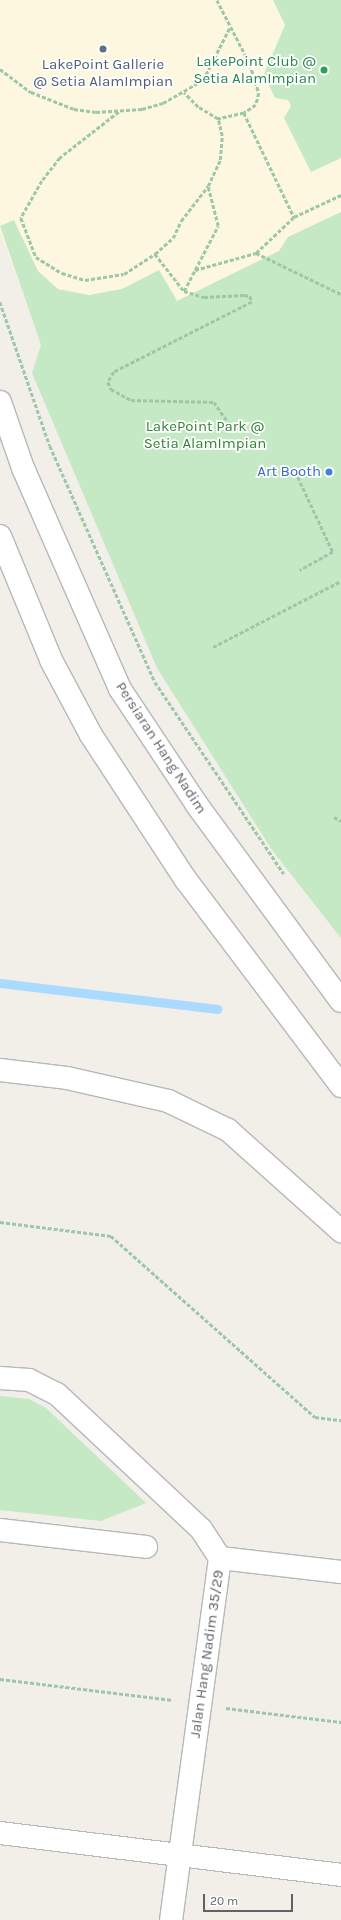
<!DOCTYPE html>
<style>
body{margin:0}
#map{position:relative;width:341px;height:1920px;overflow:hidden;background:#f1efe8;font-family:Karla,sans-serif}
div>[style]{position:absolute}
.commercial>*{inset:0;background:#fef7e0}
.green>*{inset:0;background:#c5e8c5}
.stream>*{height:9px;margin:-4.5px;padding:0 4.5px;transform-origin:4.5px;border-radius:4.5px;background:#aadaff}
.path>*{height:2.5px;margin-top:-1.25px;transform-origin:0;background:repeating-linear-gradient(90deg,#9cc7a9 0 4px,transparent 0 6px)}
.roads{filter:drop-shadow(1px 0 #b5b8bc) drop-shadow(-1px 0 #b5b8bc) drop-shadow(0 1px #b5b8bc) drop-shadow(0 -1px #b5b8bc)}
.minor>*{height:22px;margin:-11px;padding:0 11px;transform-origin:11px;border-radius:11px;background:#fff}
.dots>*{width:11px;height:11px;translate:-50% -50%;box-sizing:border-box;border:2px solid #fff;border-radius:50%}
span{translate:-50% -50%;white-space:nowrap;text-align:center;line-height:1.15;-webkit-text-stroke:3.5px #fff;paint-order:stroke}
.leisure-label{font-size:15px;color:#27864d}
.right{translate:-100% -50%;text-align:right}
.service-label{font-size:15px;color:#4e5e75}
.park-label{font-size:15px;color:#348238}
.shop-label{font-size:15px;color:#366cbe}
.street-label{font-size:15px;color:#5f6368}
.scale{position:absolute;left:203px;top:1894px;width:90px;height:18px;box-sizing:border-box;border:2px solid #5f6368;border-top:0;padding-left:5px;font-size:12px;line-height:14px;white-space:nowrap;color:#5f6368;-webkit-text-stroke:3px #fff;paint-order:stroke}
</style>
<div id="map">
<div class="commercial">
<div style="clip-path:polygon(0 0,341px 0,341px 212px,288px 237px,279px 251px,177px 301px,172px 290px,41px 345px,0 230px)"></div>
</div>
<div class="green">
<div style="clip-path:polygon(273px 0,341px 0,341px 158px,311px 172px,284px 118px,291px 106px,288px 100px,275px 98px,264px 74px,285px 25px)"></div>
<div style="clip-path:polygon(341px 212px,341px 938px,272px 850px,157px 668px,32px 373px,41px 345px,0 226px,14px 220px,38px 271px,58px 289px,89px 295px,122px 289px,159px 270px,177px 301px,279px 251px,288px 237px)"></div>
<div style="clip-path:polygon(0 1396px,29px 1399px,46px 1408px,146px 1503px,101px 1521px,0 1510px)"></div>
</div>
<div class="stream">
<div style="left:0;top:983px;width:219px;rotate:6.8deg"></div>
</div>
<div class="path">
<div style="left:217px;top:0;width:72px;rotate:62.7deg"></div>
<div style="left:250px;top:64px;width:30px;rotate:73deg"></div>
<div style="left:259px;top:93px;width:12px;rotate:104deg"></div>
<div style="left:256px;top:105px;width:14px;rotate:146deg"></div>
<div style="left:244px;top:113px;width:27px;rotate:167deg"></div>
<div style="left:0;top:69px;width:39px;rotate:37deg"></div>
<div style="left:31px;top:92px;width:46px;rotate:21.6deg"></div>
<div style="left:74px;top:109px;width:22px;rotate:8deg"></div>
<div style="left:96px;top:112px;width:46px;rotate:-3.7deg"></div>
<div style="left:142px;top:109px;width:22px;rotate:-16deg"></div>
<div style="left:163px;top:103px;width:46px;rotate:-29.9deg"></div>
<div style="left:203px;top:80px;width:59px;rotate:-63deg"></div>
<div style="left:119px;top:112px;width:75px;rotate:142.1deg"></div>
<div style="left:60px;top:158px;width:29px;rotate:128deg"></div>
<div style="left:42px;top:181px;width:43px;rotate:119.6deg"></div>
<div style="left:21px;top:218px;width:42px;rotate:69deg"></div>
<div style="left:36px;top:257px;width:31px;rotate:32deg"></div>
<div style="left:62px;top:273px;width:24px;rotate:17deg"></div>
<div style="left:85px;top:280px;width:39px;rotate:-9deg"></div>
<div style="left:124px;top:274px;width:37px;rotate:-33deg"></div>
<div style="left:155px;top:254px;width:24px;rotate:-42deg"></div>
<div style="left:173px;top:238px;width:19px;rotate:-65deg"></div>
<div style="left:181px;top:221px;width:44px;rotate:-52.4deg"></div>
<div style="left:208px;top:186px;width:29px;rotate:-65deg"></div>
<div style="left:220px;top:160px;width:24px;rotate:-85deg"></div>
<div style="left:222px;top:136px;width:17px;rotate:-103deg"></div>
<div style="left:218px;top:119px;width:23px;rotate:-149deg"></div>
<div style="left:198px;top:107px;width:20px;rotate:-135deg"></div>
<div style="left:244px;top:113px;width:115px;rotate:64.3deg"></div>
<div style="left:256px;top:253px;width:94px;rotate:25.8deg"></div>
<div style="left:155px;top:254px;width:47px;rotate:51.9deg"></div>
<div style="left:184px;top:291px;width:21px;rotate:17deg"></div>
<div style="left:204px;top:297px;width:40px;rotate:-2.9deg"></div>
<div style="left:244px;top:295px;width:6px;rotate:9deg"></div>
<div style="left:250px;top:296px;width:6px;rotate:72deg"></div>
<div style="left:252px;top:302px;width:155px;rotate:153.1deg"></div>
<div style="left:114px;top:372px;width:12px;rotate:121deg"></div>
<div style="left:108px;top:382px;width:8px;rotate:67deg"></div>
<div style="left:111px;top:389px;width:23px;rotate:29deg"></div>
<div style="left:131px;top:400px;width:83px;rotate:1.4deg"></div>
<div style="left:214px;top:402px;width:28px;rotate:55deg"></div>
<div style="left:195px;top:270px;width:63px;rotate:-15.6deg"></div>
<div style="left:256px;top:253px;width:52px;rotate:-43.5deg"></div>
<div style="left:294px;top:217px;width:52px;rotate:-25.1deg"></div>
<div style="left:184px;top:291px;width:73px;rotate:-62.4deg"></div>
<div style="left:218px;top:226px;width:40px;rotate:-104.4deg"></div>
<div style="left:0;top:302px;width:152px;rotate:70.9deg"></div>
<div style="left:50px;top:446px;width:258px;rotate:66deg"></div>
<div style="left:155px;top:682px;width:231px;rotate:56.1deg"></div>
<div style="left:298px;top:477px;width:83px;rotate:65deg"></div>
<div style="left:333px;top:552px;width:38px;rotate:151deg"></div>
<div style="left:213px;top:647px;width:144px;rotate:-27.3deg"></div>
<div style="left:334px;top:817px;width:8px;rotate:30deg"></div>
<div style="left:0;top:1222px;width:112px;rotate:7.2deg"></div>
<div style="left:111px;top:1236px;width:273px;rotate:41.6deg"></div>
<div style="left:315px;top:1417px;width:26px;rotate:7deg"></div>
<div style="left:0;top:1679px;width:174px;rotate:6.9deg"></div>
<div style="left:226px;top:1708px;width:116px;rotate:6.9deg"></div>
</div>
<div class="roads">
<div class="minor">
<div style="left:0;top:402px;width:70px;rotate:70.8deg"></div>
<div style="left:23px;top:468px;width:241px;rotate:66.3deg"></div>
<div style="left:120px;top:689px;width:139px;rotate:56.4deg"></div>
<div style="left:197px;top:805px;width:243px;rotate:53.7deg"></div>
<div style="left:0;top:536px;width:134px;rotate:67.6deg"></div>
<div style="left:51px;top:660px;width:85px;rotate:61.9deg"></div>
<div style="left:91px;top:735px;width:173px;rotate:56.8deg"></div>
<div style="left:186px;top:880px;width:258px;rotate:53deg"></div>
<div style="left:0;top:1070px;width:67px;rotate:6.8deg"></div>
<div style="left:67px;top:1078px;width:104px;rotate:12.8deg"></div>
<div style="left:168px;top:1101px;width:67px;rotate:25.8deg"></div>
<div style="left:228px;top:1130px;width:152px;rotate:41.8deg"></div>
<div style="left:0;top:1378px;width:29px;rotate:4deg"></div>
<div style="left:29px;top:1380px;width:31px;rotate:27deg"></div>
<div style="left:57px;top:1394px;width:197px;rotate:43.2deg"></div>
<div style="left:201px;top:1529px;width:35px;rotate:57deg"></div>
<div style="left:220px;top:1558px;width:365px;rotate:97.7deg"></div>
<div style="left:0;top:1530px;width:147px;rotate:6.6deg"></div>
<div style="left:220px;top:1558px;width:122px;rotate:6.6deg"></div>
<div style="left:0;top:1833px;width:344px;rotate:7deg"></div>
</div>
</div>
<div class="dots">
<div style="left:103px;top:49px;background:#5c6f8a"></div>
<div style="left:324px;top:70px;background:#2e9e5b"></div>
<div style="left:329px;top:472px;background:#3f7fe0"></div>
</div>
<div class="leisure-label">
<span class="right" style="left:316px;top:70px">LakePoint Club @<br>Setia AlamImpian</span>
</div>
<div class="service-label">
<span style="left:103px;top:73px">LakePoint Gallerie<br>@ Setia AlamImpian</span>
</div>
<div class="park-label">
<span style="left:205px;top:435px">LakePoint Park @<br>Setia AlamImpian</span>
</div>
<div class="shop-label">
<span class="right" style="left:321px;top:472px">Art Booth</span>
</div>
<div class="street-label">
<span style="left:161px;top:748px;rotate:57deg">Persiaran Hang Nadim</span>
<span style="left:207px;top:1654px;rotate:-82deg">Jalan Hang Nadim 35/29</span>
</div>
<div class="scale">20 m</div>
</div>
